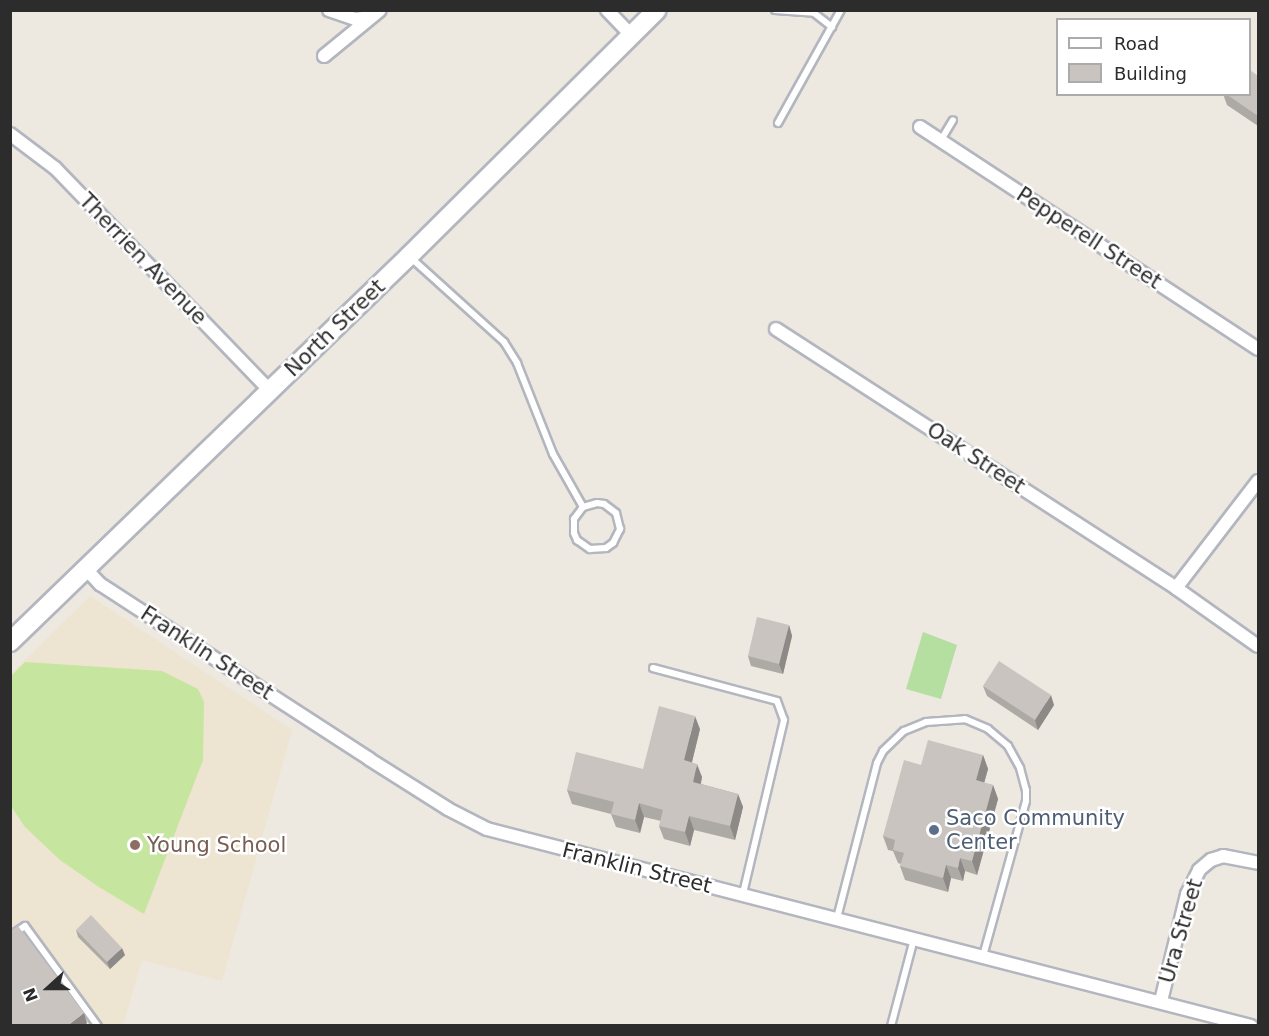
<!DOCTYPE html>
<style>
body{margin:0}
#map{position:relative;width:1269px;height:1036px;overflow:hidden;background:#ede8e0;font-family:"DejaVu Sans",sans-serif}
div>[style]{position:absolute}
.education>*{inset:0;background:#ede4d1}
.green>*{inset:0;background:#b5dfa1}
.pitch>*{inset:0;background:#c6e59e}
.roads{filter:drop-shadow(2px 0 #b3b6bf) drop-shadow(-2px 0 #b3b6bf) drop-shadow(0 2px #b3b6bf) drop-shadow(0 -2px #b3b6bf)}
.service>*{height:6px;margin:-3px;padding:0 3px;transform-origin:3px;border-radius:3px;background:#fff}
.minor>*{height:12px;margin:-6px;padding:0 6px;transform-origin:6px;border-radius:6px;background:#fff}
.secondary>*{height:18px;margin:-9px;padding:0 9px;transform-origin:9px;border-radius:9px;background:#fff}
.wall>*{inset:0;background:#ada9a4}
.shaded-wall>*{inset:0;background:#8d8986}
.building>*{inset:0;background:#c9c4bf}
.dots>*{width:16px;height:16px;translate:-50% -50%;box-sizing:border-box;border:3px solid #fff;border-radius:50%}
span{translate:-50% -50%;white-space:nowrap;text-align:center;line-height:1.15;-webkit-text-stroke:5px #fff;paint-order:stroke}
.street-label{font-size:21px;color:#2c2c2c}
.service-label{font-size:21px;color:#4e5e75}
.left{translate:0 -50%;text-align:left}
.education-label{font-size:21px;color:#785e54}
.frame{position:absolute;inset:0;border:12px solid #2c2c2c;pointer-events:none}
.legend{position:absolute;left:1056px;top:18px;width:195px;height:78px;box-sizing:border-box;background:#fff;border:2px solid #ababab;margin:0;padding:8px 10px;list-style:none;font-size:18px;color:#2c2c2c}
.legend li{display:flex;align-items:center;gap:12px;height:30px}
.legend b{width:30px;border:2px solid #ababab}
.north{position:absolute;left:18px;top:958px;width:60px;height:60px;-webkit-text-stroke:4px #fff;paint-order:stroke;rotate:249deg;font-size:16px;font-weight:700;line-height:24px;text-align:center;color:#2c2c2c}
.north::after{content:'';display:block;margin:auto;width:21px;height:27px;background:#2c2c2c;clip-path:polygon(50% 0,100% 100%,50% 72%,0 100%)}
</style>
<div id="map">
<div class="education">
<div style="clip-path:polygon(90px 596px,292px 730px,222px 981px,142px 960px,123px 1025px,11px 1026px,11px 674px)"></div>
</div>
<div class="green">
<div style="clip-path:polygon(923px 632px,957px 645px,941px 699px,906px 689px)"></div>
</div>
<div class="pitch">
<div style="clip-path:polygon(25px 662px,162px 671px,198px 689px,204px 702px,203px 760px,144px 914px,99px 887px,60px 860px,25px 827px,11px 806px,11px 676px)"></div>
</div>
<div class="roads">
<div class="service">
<div style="left:775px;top:10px;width:39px;rotate:4deg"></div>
<div style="left:814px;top:13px;width:23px;rotate:38deg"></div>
<div style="left:778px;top:123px;width:129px;rotate:-60.9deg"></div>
<div style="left:941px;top:140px;width:23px;rotate:-59deg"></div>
<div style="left:410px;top:257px;width:127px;rotate:42.1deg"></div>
<div style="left:504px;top:342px;width:25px;rotate:58deg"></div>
<div style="left:517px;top:363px;width:98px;rotate:68.4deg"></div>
<div style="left:553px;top:454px;width:61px;rotate:60.5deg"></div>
<div style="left:583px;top:507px;width:15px;rotate:127deg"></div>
<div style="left:574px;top:519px;width:14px;rotate:90deg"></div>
<div style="left:574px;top:533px;width:8px;rotate:67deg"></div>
<div style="left:577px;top:540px;width:16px;rotate:35deg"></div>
<div style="left:590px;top:549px;width:16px;rotate:-4deg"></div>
<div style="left:606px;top:548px;width:9px;rotate:-36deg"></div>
<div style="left:613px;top:543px;width:16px;rotate:-63deg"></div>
<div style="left:620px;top:529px;width:16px;rotate:-104deg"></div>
<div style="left:616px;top:513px;width:15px;rotate:-143deg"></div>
<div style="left:604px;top:504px;width:7px;rotate:-172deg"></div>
<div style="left:597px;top:503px;width:15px;rotate:164deg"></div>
<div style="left:653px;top:668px;width:128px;rotate:14.9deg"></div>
<div style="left:777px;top:701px;width:20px;rotate:70deg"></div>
<div style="left:784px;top:720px;width:179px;rotate:103.3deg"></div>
<div style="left:837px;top:918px;width:160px;rotate:-75.5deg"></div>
<div style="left:877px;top:763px;width:13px;rotate:-63deg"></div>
<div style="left:883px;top:751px;width:29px;rotate:-44deg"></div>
<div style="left:904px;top:731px;width:24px;rotate:-22deg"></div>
<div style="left:926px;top:722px;width:39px;rotate:-4deg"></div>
<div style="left:965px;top:719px;width:25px;rotate:23deg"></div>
<div style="left:988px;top:729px;width:26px;rotate:40deg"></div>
<div style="left:1008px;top:746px;width:25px;rotate:61deg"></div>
<div style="left:1020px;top:768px;width:23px;rotate:75deg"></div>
<div style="left:1026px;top:790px;width:11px;rotate:90deg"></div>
<div style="left:1026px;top:801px;width:161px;rotate:105.5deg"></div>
<div style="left:10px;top:936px;width:18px;rotate:-34deg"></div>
<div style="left:25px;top:926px;width:124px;rotate:53.9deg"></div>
<div style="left:891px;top:1026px;width:90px;rotate:-75.2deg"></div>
</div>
<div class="minor">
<div style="left:329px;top:10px;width:28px;rotate:19deg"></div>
<div style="left:355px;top:19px;width:15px;rotate:-8deg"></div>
<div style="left:607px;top:10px;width:36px;rotate:46deg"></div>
<div style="left:324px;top:56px;width:72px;rotate:-39.4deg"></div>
<div style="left:920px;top:127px;width:404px;rotate:33.3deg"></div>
<div style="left:10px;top:134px;width:56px;rotate:37.1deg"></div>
<div style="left:55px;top:168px;width:310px;rotate:46deg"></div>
<div style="left:776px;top:329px;width:477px;rotate:32.9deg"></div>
<div style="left:1176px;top:588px;width:100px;rotate:35.3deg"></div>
<div style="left:86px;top:569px;width:21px;rotate:47deg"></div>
<div style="left:100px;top:584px;width:321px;rotate:33deg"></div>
<div style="left:369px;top:759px;width:93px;rotate:32.3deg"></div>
<div style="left:448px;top:809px;width:44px;rotate:27.1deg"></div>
<div style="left:487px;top:829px;width:789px;rotate:14.46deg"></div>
<div style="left:1176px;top:588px;width:135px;rotate:-52.5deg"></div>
<div style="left:1161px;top:1001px;width:110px;rotate:-76.3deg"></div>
<div style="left:1187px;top:894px;width:27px;rotate:-63deg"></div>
<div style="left:1199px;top:870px;width:16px;rotate:-40deg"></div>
<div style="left:1211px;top:860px;width:13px;rotate:-18deg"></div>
<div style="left:1223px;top:856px;width:36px;rotate:11deg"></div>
</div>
<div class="secondary">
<div style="left:10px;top:642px;width:555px;rotate:-44.05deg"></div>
<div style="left:409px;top:256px;width:349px;rotate:-44.8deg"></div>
</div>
</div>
<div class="wall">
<div style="clip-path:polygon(1258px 76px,1258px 126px,1227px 105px,1223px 94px,1250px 94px)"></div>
<div style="clip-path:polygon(789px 625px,792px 636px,783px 674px,751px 666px,748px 656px)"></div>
<div style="clip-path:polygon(983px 686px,1054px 705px,1038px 730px,987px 696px)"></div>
<div style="clip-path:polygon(700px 729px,692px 762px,702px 777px,701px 784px,738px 794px,743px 807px,735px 840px,694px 830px,690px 846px,664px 839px,659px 826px,661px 821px,644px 817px,640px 833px,616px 827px,611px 814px,572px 804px,567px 790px,643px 769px)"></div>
<div style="clip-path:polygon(983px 755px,988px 769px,984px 783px,993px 785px,998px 799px,977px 875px,965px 871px,963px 881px,951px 878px,948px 892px,905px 880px,900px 866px,901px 864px,898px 863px,893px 851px,888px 850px,883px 836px,921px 765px)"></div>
<div style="clip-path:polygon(76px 930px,125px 955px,110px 969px,78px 937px)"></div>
</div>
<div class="shaded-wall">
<div style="clip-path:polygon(789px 625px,792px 636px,783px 674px,779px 664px)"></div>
<div style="clip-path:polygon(1051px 695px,1054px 705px,1038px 730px,1035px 720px)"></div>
<div style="clip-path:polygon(695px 716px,700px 729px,689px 774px,684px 760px)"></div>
<div style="clip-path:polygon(983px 755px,988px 769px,981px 794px,976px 780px)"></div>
<div style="clip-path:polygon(697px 764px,702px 777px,698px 795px,693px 782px)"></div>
<div style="clip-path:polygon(993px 785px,998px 799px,977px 875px,972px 861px)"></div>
<div style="clip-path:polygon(738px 794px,743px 807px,735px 840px,730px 826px)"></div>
<div style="clip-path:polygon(639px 803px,644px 817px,640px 833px,635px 820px)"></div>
<div style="clip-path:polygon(689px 816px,694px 830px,690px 846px,685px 832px)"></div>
<div style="clip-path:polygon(960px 858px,965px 871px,963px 881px,958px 868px)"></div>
<div style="clip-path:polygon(946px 865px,951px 878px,948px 892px,943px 878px)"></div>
<div style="clip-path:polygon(122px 948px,125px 955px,110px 969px,107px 962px)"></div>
<div style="clip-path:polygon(84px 1013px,87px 1023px,84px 1026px,67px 1026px)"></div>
</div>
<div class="building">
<div style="clip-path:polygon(1250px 70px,1258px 76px,1258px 116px,1226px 94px,1250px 94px)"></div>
<div style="clip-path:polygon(757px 617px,789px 625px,779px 664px,748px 656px)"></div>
<div style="clip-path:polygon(999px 661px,1051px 695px,1035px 720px,983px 686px)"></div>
<div style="clip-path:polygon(659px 706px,695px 716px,684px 760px,697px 764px,693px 782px,738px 794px,730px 826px,689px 816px,685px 832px,659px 826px,663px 810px,639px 803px,635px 820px,611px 814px,614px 802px,567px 790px,576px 752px,643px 769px)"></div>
<div style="clip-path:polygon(928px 740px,983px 755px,976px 780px,993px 785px,972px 861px,960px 858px,958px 868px,946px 865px,943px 878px,900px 866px,904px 853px,893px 850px,895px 840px,883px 836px,904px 760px,921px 765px)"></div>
<div style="clip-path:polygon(91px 915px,122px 948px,107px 962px,76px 930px)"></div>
<div style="clip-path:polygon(18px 926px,84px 1013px,67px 1026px,10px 1026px,10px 932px)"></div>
</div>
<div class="dots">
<div style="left:934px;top:830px;background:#5c6f8a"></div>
<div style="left:135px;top:845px;background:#8d6e63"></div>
</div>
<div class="street-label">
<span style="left:1089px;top:238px;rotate:33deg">Pepperell Street</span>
<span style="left:143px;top:259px;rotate:46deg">Therrien Avenue</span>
<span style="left:335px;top:328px;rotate:-44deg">North Street</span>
<span style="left:976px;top:458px;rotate:33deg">Oak Street</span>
<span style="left:207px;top:653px;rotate:33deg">Franklin Street</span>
<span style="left:637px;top:868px;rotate:14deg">Franklin Street</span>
<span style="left:1181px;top:931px;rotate:-74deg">Ura Street</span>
</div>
<div class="service-label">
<span class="left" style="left:946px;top:830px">Saco Community<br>Center</span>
</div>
<div class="education-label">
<span class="left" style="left:147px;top:845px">Young School</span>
</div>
<div class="frame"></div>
<ul class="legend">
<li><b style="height:8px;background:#fff"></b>Road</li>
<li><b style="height:16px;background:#c9c4bf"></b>Building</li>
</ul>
<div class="north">N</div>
</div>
